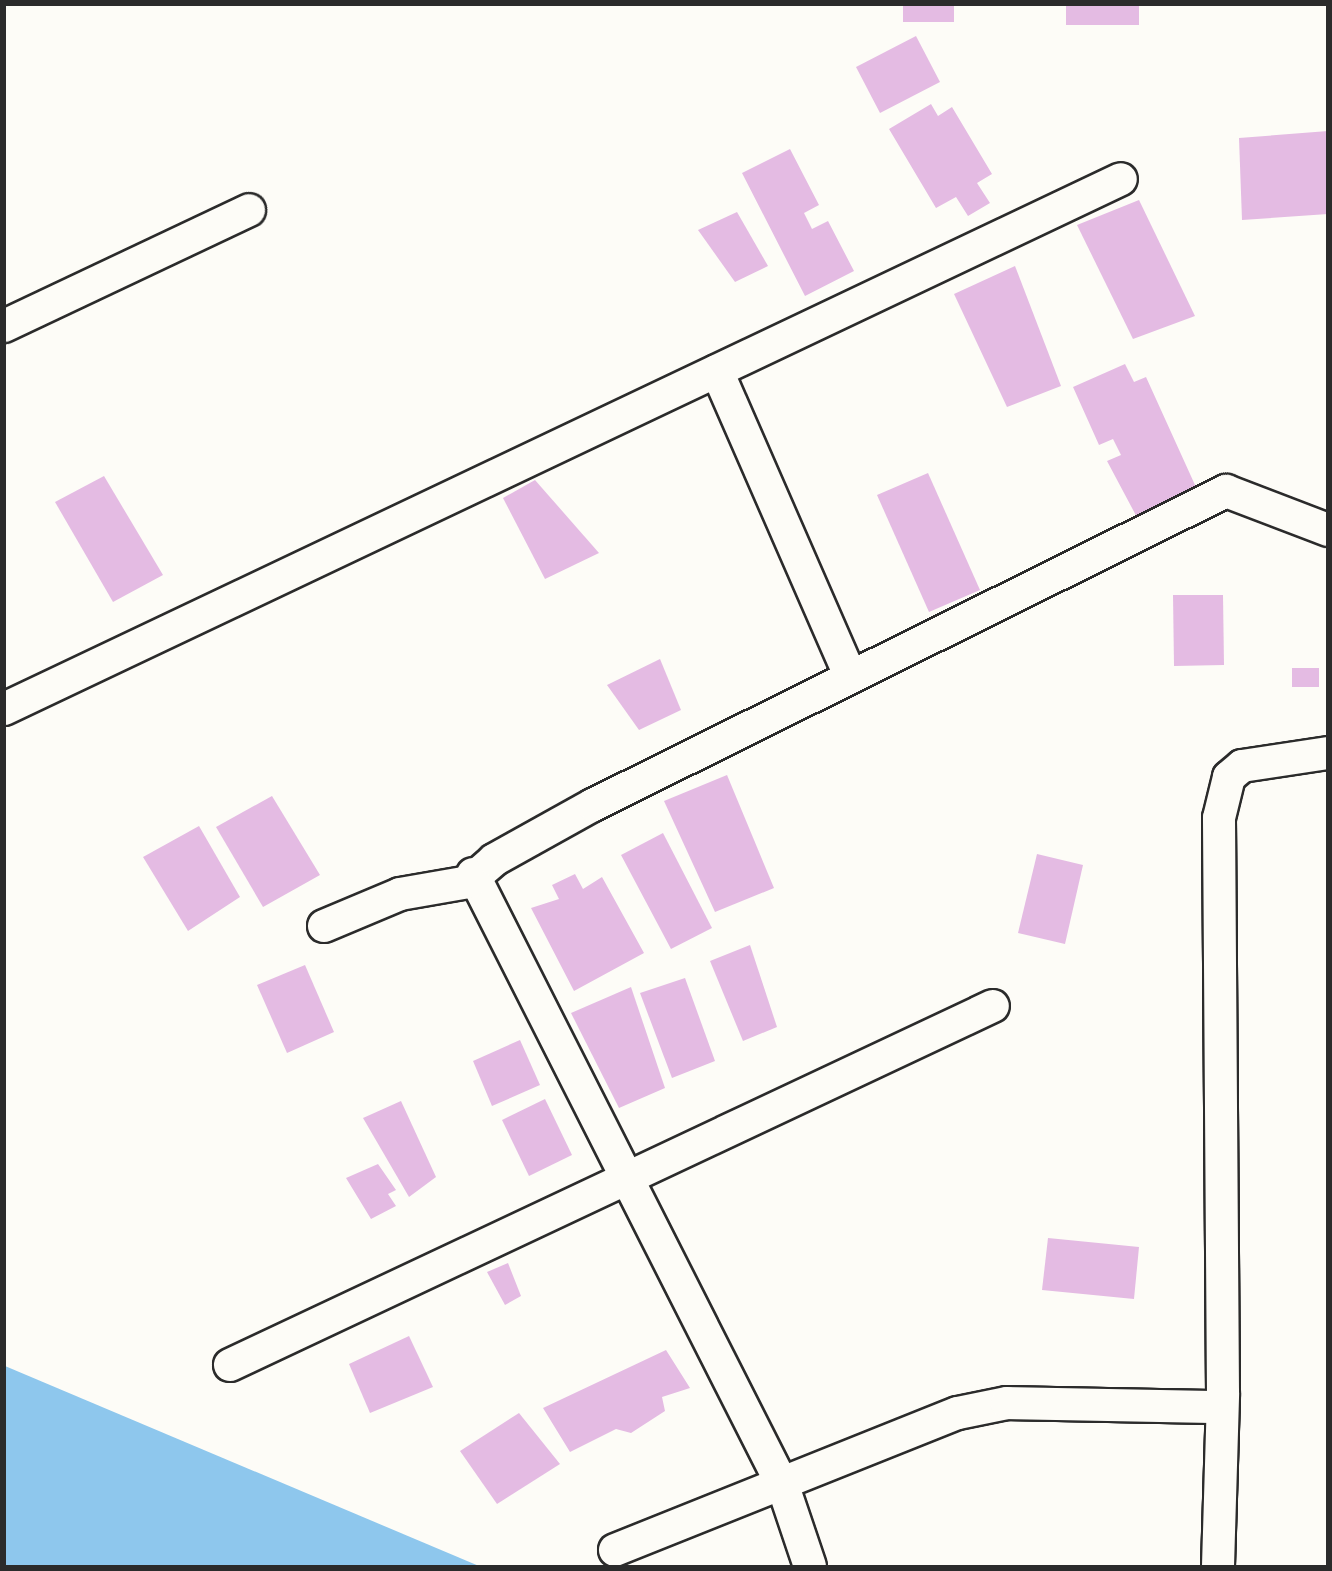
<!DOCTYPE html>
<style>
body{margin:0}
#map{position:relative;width:1332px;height:1571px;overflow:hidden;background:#fdfcf7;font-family:"Architects Daughter",sans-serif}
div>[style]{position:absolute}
.water>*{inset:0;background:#8ec7ed}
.building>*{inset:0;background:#e4bbe3}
.roads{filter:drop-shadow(2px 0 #2b2b2b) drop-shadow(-2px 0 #2b2b2b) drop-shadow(0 2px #2b2b2b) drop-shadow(0 -2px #2b2b2b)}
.minor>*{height:32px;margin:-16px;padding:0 16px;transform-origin:16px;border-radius:16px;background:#fdfcf7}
span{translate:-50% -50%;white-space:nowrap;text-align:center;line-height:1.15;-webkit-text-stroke:6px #fdfcf7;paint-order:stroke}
.frame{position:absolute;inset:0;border:6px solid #2b2b2b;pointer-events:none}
</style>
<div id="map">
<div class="water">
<div style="clip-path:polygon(5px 1366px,479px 1566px,5px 1566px)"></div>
</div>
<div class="building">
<div style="clip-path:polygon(903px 4px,954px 4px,954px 22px,903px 22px)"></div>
<div style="clip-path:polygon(1066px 4px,1139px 4px,1139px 25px,1066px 25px)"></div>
<div style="clip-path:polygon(916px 36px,940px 82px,880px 113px,856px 67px)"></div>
<div style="clip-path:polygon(931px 104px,938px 116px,952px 107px,992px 174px,977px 183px,990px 203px,968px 216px,956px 197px,936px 208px,889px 129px)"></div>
<div style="clip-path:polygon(1328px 131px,1328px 214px,1242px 220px,1239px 138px)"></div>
<div style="clip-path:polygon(790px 149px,819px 205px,804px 213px,812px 229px,828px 221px,854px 271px,805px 296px,742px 173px)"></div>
<div style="clip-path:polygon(1139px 200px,1195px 316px,1133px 339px,1077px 225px)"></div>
<div style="clip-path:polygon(737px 212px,768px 266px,735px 282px,698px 230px)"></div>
<div style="clip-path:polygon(1015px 266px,1061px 386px,1007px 407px,954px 294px)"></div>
<div style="clip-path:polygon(1125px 364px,1134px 382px,1146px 377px,1200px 496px,1140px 523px,1107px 461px,1121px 455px,1113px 439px,1099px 445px,1073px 387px)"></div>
<div style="clip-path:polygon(928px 473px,980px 590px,929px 612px,877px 495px)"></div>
<div style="clip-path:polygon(104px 476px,163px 575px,113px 602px,55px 502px)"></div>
<div style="clip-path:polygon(535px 480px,599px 553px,545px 579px,503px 498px)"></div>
<div style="clip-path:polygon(1173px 595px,1223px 595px,1224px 665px,1174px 666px)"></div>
<div style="clip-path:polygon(660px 659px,681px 710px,639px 730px,607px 685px)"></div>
<div style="clip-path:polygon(1292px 668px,1319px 668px,1319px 687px,1292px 687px)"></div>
<div style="clip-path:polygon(727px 775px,774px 888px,715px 912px,664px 801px)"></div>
<div style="clip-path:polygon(272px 796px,320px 875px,263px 907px,216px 827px)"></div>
<div style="clip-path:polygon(199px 826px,240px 897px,188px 931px,143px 857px)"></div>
<div style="clip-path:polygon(663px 833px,712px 928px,671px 949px,621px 855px)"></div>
<div style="clip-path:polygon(1037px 854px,1083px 865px,1065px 944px,1018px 933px)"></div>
<div style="clip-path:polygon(575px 874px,583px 889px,602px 877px,644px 953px,574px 991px,531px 908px,559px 899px,552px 885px)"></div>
<div style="clip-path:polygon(750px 945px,777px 1027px,743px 1041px,710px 961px)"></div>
<div style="clip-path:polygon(305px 965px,334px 1032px,287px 1053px,257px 985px)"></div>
<div style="clip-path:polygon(685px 978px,715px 1061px,672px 1078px,640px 993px)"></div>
<div style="clip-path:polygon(631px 987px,665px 1088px,619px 1108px,571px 1013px)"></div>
<div style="clip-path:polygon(520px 1040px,540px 1085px,492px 1106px,473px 1061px)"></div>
<div style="clip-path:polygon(545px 1099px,572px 1155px,529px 1176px,502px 1120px)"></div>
<div style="clip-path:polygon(401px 1101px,436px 1177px,409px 1197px,363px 1118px)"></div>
<div style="clip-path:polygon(378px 1164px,396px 1190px,388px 1194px,396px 1206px,371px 1219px,346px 1178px)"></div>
<div style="clip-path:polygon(1048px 1238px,1139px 1247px,1134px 1299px,1042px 1290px)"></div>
<div style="clip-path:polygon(508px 1263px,521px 1296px,505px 1305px,487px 1272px)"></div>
<div style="clip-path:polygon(409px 1336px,433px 1387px,370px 1413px,349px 1364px)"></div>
<div style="clip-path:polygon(666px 1350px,690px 1388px,662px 1397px,665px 1411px,631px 1433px,616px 1429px,570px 1452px,543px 1408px)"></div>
<div style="clip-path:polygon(519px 1413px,560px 1464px,497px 1504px,460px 1451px)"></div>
</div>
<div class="roads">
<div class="minor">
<div style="left:4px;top:326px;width:271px;rotate:-25.3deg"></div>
<div style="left:717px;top:371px;width:334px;rotate:66.4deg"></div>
<div style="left:4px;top:709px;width:1236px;rotate:-25.38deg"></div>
<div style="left:473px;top:874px;width:686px;rotate:63.14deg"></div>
<div style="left:783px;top:1486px;width:84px;rotate:71.4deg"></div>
<div style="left:324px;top:926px;width:82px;rotate:-22.8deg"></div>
<div style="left:400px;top:894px;width:70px;rotate:-9.9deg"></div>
<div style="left:469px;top:882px;width:33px;rotate:-41deg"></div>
<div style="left:494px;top:860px;width:113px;rotate:-29.1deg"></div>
<div style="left:593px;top:805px;width:707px;rotate:-26.38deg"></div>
<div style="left:1226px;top:491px;width:109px;rotate:20.9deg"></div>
<div style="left:230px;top:1365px;width:843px;rotate:-25.2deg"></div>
<div style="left:615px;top:1550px;width:369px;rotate:-21.8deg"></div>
<div style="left:958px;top:1413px;width:50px;rotate:-11.5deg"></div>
<div style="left:1007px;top:1403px;width:215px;rotate:1.1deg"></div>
<div style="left:1218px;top:1566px;width:173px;rotate:-88.3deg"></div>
<div style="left:1223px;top:1393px;width:575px;rotate:-90.4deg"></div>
<div style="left:1219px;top:818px;width:42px;rotate:-76.3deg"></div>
<div style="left:1229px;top:777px;width:17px;rotate:-40deg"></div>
<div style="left:1242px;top:766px;width:87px;rotate:-8.6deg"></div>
</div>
</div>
<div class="frame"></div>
</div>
